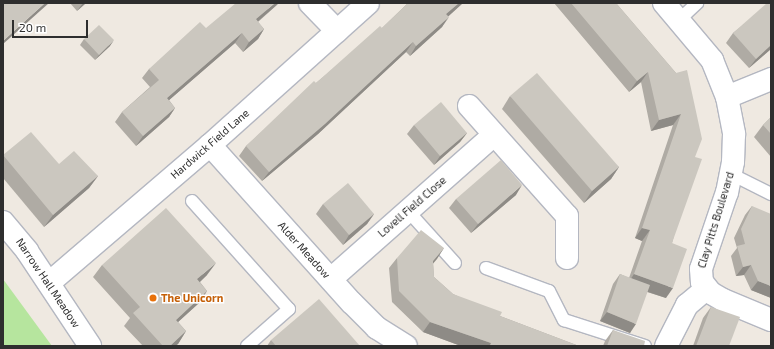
<!DOCTYPE html>
<style>
body{margin:0}
#map{position:relative;width:774px;height:349px;overflow:hidden;background:#efe9e1;font-family:"Exo 2",sans-serif}
div>[style]{position:absolute}
.green>*{inset:0;background:#b6e59e}
.roads{filter:drop-shadow(1px 0 #b4b7c1) drop-shadow(-1px 0 #b4b7c1) drop-shadow(0 1px #b4b7c1) drop-shadow(0 -1px #b4b7c1)}
.service>*{height:12px;margin:-6px;padding:0 6px;transform-origin:6px;border-radius:6px;background:#fff}
.minor>*{height:22px;margin:-11px;padding:0 11px;transform-origin:11px;border-radius:11px;background:#fff}
.wall>*{inset:0;background:#afaba4}
.shaded-wall>*{inset:0;background:#8e8b86}
.building>*{inset:0;background:#cbc7bf}
.dots>*{width:11px;height:11px;translate:-50% -50%;box-sizing:border-box;border:2px solid #fff;border-radius:50%}
span{translate:-50% -50%;white-space:nowrap;text-align:center;line-height:1.15;-webkit-text-stroke:3px #fff;paint-order:stroke}
.street-label{font-size:11px;color:#2e2e2e}
.food-label{font-size:11px;color:#c56008;font-weight:700}
.left{translate:0 -50%;text-align:left}
.frame{position:absolute;inset:0;border:4px solid #2e2e2e;pointer-events:none}
.scale{position:absolute;left:12px;top:20px;width:76px;height:18px;box-sizing:border-box;border:2px solid #2e2e2e;border-top:0;padding-left:5px;font-size:12px;line-height:14px;white-space:nowrap;color:#2e2e2e;-webkit-text-stroke:3px #fff;paint-order:stroke}
</style>
<div id="map">
<div class="green">
<div style="clip-path:polygon(3px 279px,52px 346px,3px 346px)"></div>
</div>
<div class="roads">
<div class="service">
<div style="left:679px;top:20px;width:25px;rotate:-43deg"></div>
<div style="left:731px;top:174px;width:45px;rotate:26.6deg"></div>
<div style="left:192px;top:201px;width:145px;rotate:48.1deg"></div>
<div style="left:289px;top:309px;width:56px;rotate:138.6deg"></div>
<div style="left:408px;top:211px;width:70px;rotate:47.9deg"></div>
<div style="left:486px;top:268px;width:67px;rotate:20.1deg"></div>
<div style="left:549px;top:291px;width:33px;rotate:63deg"></div>
<div style="left:564px;top:320px;width:85px;rotate:17.8deg"></div>
</div>
<div class="minor">
<div style="left:310px;top:3px;width:39px;rotate:46deg"></div>
<div style="left:664px;top:3px;width:75px;rotate:49.9deg"></div>
<div style="left:712px;top:60px;width:40px;rotate:68deg"></div>
<div style="left:727px;top:97px;width:38px;rotate:79deg"></div>
<div style="left:734px;top:134px;width:28px;rotate:92deg"></div>
<div style="left:733px;top:162px;width:31px;rotate:101deg"></div>
<div style="left:727px;top:192px;width:81px;rotate:108.7deg"></div>
<div style="left:701px;top:269px;width:13px;rotate:86deg"></div>
<div style="left:702px;top:282px;width:14px;rotate:51deg"></div>
<div style="left:711px;top:293px;width:14px;rotate:30deg"></div>
<div style="left:723px;top:300px;width:52px;rotate:22.6deg"></div>
<div style="left:727px;top:97px;width:48px;rotate:-22.2deg"></div>
<div style="left:469px;top:106px;width:147px;rotate:48.3deg"></div>
<div style="left:567px;top:216px;width:42px;rotate:90deg"></div>
<div style="left:210px;top:145px;width:212px;rotate:48.1deg"></div>
<div style="left:352px;top:303px;width:35px;rotate:45deg"></div>
<div style="left:377px;top:328px;width:34px;rotate:32deg"></div>
<div style="left:3px;top:222px;width:38px;rotate:50deg"></div>
<div style="left:27px;top:251px;width:114px;rotate:56.4deg"></div>
<div style="left:331px;top:279px;width:217px;rotate:-41.5deg"></div>
<div style="left:49px;top:283px;width:212px;rotate:-40.6deg"></div>
<div style="left:210px;top:145px;width:212px;rotate:-41.9deg"></div>
<div style="left:666px;top:346px;width:46px;rotate:-62.9deg"></div>
<div style="left:687px;top:305px;width:25px;rotate:-40deg"></div>
</div>
</div>
<div class="wall">
<div style="clip-path:polygon(70px 3px,86px 3px,77px 11px)"></div>
<div style="clip-path:polygon(408px 3px,463px 3px,448px 16px,442px 27px,410px 56px,406px 52px,318px 134px,262px 181px,239px 156px,246px 146px,316px 83px,382px 28px)"></div>
<div style="clip-path:polygon(554px 3px,616px 3px,676px 73px,695px 157px,672px 243px,666px 298px,647px 292px,630px 333px,600px 321px,613px 284px,620px 274px,629px 278px,642px 241px,635px 238px,673px 125px,651px 131px,641px 82px,629px 92px)"></div>
<div style="clip-path:polygon(771px 3px,771px 49px,749px 68px,726px 43px,733px 33px)"></div>
<div style="clip-path:polygon(278px 4px,258px 22px,264px 29px,258px 39px,243px 52px,235px 43px,169px 100px,175px 108px,169px 117px,136px 146px,115px 122px,122px 112px,150px 87px,142px 78px,149px 69px)"></div>
<div style="clip-path:polygon(84px 39px,110px 46px,95px 60px,80px 45px)"></div>
<div style="clip-path:polygon(510px 96px,619px 167px,611px 179px,584px 203px,502px 109px)"></div>
<div style="clip-path:polygon(771px 117px,771px 157px,754px 137px,763px 125px)"></div>
<div style="clip-path:polygon(414px 125px,467px 133px,460px 142px,434px 165px,407px 134px)"></div>
<div style="clip-path:polygon(3px 155px,59px 164px,98px 176px,89px 188px,44px 227px,3px 178px)"></div>
<div style="clip-path:polygon(516px 195px,471px 233px,449px 208px,456px 199px)"></div>
<div style="clip-path:polygon(323px 204px,374px 214px,367px 224px,343px 245px,316px 214px)"></div>
<div style="clip-path:polygon(752px 206px,771px 298px,751px 290px,744px 275px,736px 276px,731px 256px,737px 248px,734px 238px,745px 215px)"></div>
<div style="clip-path:polygon(444px 248px,433px 263px,434px 277px,453px 294px,500px 316px,579px 346px,461px 346px,423px 332px,392px 302px,389px 268px,397px 258px)"></div>
<div style="clip-path:polygon(102px 265px,207px 275px,200px 282px,207px 291px,199px 303px,178px 322px,186px 331px,178px 344px,175px 346px,143px 346px,124px 326px,130px 318px,93px 277px)"></div>
<div style="clip-path:polygon(711px 307px,729px 346px,693px 346px,703px 318px)"></div>
<div style="clip-path:polygon(613px 330px,644px 346px,603px 346px,605px 341px)"></div>
<div style="clip-path:polygon(271px 340px,360px 346px,267px 346px)"></div>
</div>
<div class="shaded-wall">
<div style="clip-path:polygon(45px 3px,49px 3px,3px 44px,3px 41px)"></div>
<div style="clip-path:polygon(83px 3px,86px 3px,77px 11px)"></div>
<div style="clip-path:polygon(275px 3px,279px 3px,249px 29px,256px 19px)"></div>
<div style="clip-path:polygon(459px 3px,463px 3px,440px 24px,446px 14px)"></div>
<div style="clip-path:polygon(449px 17px,442px 27px,410px 56px,416px 46px)"></div>
<div style="clip-path:polygon(264px 29px,258px 39px,243px 52px,249px 42px)"></div>
<div style="clip-path:polygon(242px 33px,235px 43px,160px 108px,167px 98px)"></div>
<div style="clip-path:polygon(114px 40px,110px 46px,95px 60px,99px 55px)"></div>
<div style="clip-path:polygon(413px 42px,406px 52px,318px 134px,262px 181px,269px 172px)"></div>
<div style="clip-path:polygon(771px 45px,771px 49px,749px 68px,756px 59px)"></div>
<div style="clip-path:polygon(648px 72px,641px 82px,629px 92px,637px 81px)"></div>
<div style="clip-path:polygon(175px 108px,169px 117px,136px 146px,143px 136px)"></div>
<div style="clip-path:polygon(681px 114px,673px 125px,651px 131px,659px 120px)"></div>
<div style="clip-path:polygon(467px 133px,460px 142px,434px 165px,440px 156px)"></div>
<div style="clip-path:polygon(619px 167px,611px 179px,584px 203px,592px 191px)"></div>
<div style="clip-path:polygon(98px 176px,89px 188px,44px 227px,53px 215px)"></div>
<div style="clip-path:polygon(522px 185px,516px 195px,471px 233px,478px 224px)"></div>
<div style="clip-path:polygon(374px 214px,367px 224px,343px 245px,349px 235px)"></div>
<div style="clip-path:polygon(642px 228px,650px 230px,642px 241px,635px 238px)"></div>
<div style="clip-path:polygon(444px 248px,437px 259px,426px 272px,433px 261px)"></div>
<div style="clip-path:polygon(216px 263px,207px 275px,189px 292px,197px 279px)"></div>
<div style="clip-path:polygon(751px 265px,744px 275px,736px 276px,743px 267px)"></div>
<div style="clip-path:polygon(634px 274px,673px 288px,666px 298px,627px 285px)"></div>
<div style="clip-path:polygon(758px 281px,771px 286px,771px 298px,751px 290px)"></div>
<div style="clip-path:polygon(207px 291px,199px 303px,167px 332px,176px 320px)"></div>
<div style="clip-path:polygon(607px 312px,636px 324px,630px 333px,600px 321px)"></div>
<div style="clip-path:polygon(430px 322px,491px 343px,489px 346px,461px 346px,423px 332px)"></div>
<div style="clip-path:polygon(186px 331px,178px 344px,175px 346px,170px 346px)"></div>
</div>
<div class="building">
<div style="clip-path:polygon(3px 3px,45px 3px,3px 41px)"></div>
<div style="clip-path:polygon(236px 3px,275px 3px,256px 19px,264px 29px,249px 42px,242px 33px,167px 98px,175px 108px,143px 136px,122px 112px,159px 80px,149px 69px,200px 22px,206px 28px)"></div>
<div style="clip-path:polygon(408px 3px,459px 3px,446px 14px,449px 17px,416px 46px,413px 42px,325px 124px,269px 172px,246px 146px,314px 81px,316px 83px,380px 26px,382px 28px)"></div>
<div style="clip-path:polygon(571px 3px,616px 3px,676px 73px,687px 70px,702px 139px,695px 157px,702px 159px,672px 243px,687px 249px,673px 288px,634px 274px,650px 230px,642px 228px,681px 114px,659px 120px,648px 72px,637px 81px)"></div>
<div style="clip-path:polygon(767px 3px,771px 3px,771px 45px,756px 59px,733px 33px)"></div>
<div style="clip-path:polygon(99px 25px,114px 40px,99px 55px,84px 39px)"></div>
<div style="clip-path:polygon(537px 73px,619px 167px,592px 191px,510px 96px)"></div>
<div style="clip-path:polygon(441px 102px,467px 133px,440px 156px,414px 125px)"></div>
<div style="clip-path:polygon(771px 117px,771px 134px,763px 125px)"></div>
<div style="clip-path:polygon(31px 132px,59px 164px,74px 151px,98px 176px,53px 215px,3px 155px)"></div>
<div style="clip-path:polygon(501px 160px,522px 185px,478px 224px,456px 199px)"></div>
<div style="clip-path:polygon(348px 183px,374px 214px,349px 235px,323px 204px)"></div>
<div style="clip-path:polygon(752px 206px,771px 214px,771px 286px,758px 281px,751px 265px,743px 267px,737px 246px,745px 244px,741px 229px)"></div>
<div style="clip-path:polygon(166px 208px,216px 263px,197px 279px,207px 291px,176px 320px,186px 331px,170px 346px,163px 346px,133px 313px,140px 307px,102px 265px)"></div>
<div style="clip-path:polygon(421px 230px,444px 248px,433px 261px,434px 277px,453px 294px,502px 312px,500px 316px,579px 346px,490px 346px,491px 343px,430px 322px,399px 291px,397px 258px)"></div>
<div style="clip-path:polygon(620px 274px,650px 285px,636px 324px,607px 312px)"></div>
<div style="clip-path:polygon(319px 299px,360px 346px,276px 346px,271px 340px)"></div>
<div style="clip-path:polygon(711px 307px,740px 317px,729px 346px,696px 346px)"></div>
<div style="clip-path:polygon(613px 330px,645px 341px,644px 346px,607px 346px)"></div>
</div>
<div class="dots">
<div style="left:153px;top:298px;background:#e8710a"></div>
</div>
<div class="street-label">
<span style="left:210px;top:144px;rotate:-41deg">Hardwick Field Lane</span>
<span style="left:412px;top:207px;rotate:-41deg">Lovell Field Close</span>
<span style="left:716px;top:220px;rotate:-73deg">Clay Pitts Boulevard</span>
<span style="left:304px;top:250px;rotate:48deg">Alder Meadow</span>
<span style="left:48px;top:283px;rotate:56deg">Narrow Hall Meadow</span>
</div>
<div class="food-label">
<span class="left" style="left:161px;top:298px">The Unicorn</span>
</div>
<div class="frame"></div>
<div class="scale">20 m</div>
</div>
